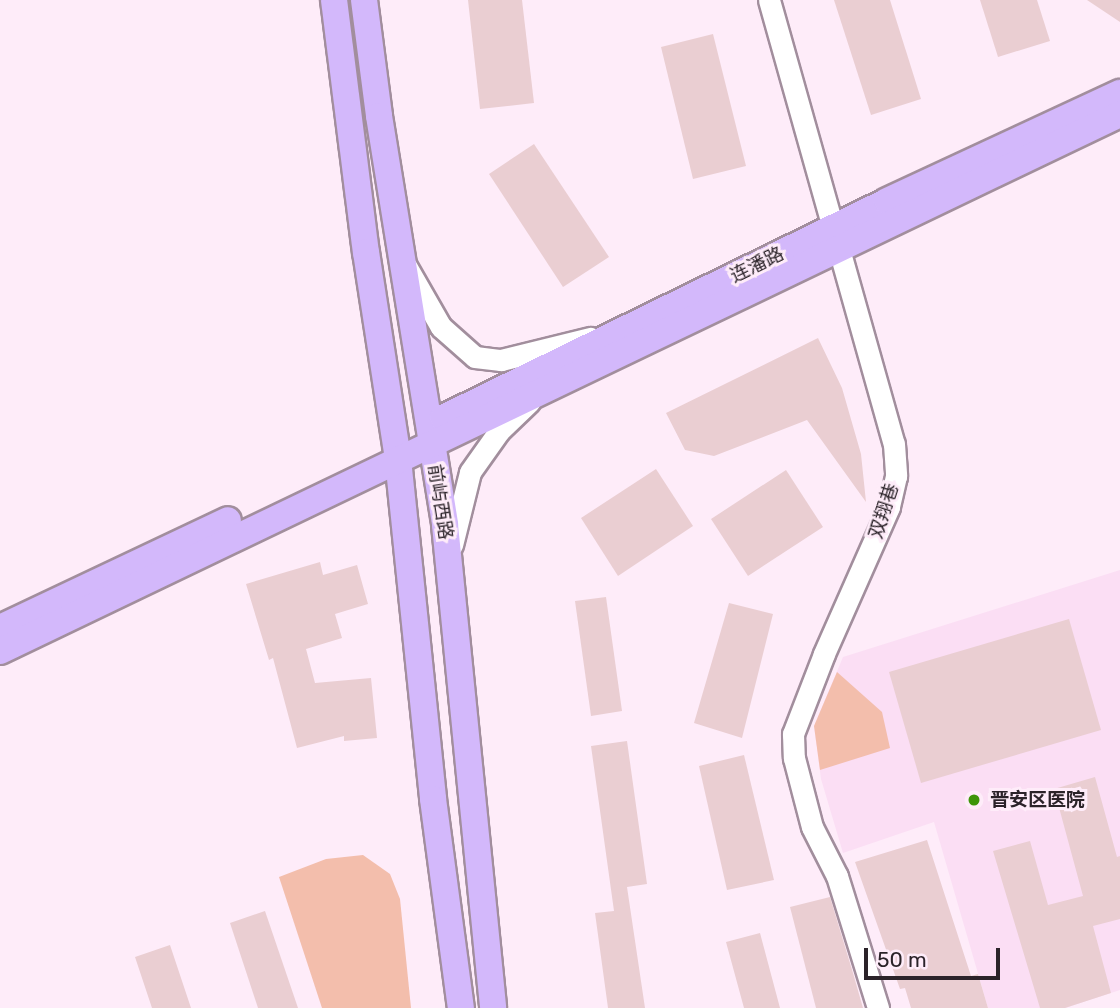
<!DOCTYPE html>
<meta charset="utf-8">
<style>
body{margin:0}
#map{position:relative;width:1120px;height:1008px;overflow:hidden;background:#feecf9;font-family:Rubik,"Noto Sans SC",sans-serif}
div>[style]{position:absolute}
.built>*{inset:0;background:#fbdef4}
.green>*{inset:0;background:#f3beac}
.building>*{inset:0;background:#eaced2}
.roads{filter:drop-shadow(2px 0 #a28e9d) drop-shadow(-2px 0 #a28e9d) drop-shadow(0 2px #a28e9d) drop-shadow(0 -2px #a28e9d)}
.minor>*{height:21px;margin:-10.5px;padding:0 10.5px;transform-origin:10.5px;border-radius:10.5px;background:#fff}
.major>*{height:26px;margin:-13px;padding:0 13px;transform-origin:13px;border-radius:13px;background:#d3b8fb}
.dots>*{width:19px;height:19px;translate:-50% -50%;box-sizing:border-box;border:4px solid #feecf9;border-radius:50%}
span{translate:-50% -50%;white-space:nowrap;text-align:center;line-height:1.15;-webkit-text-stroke:6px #feecf9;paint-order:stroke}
.street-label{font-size:19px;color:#2b2329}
.poi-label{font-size:19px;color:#2b2329;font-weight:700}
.left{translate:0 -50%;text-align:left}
.scale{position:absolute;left:864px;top:948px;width:136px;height:32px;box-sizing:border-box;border:4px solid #2b2329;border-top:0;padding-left:9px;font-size:21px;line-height:24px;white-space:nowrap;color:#2b2329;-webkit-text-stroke:5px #feecf9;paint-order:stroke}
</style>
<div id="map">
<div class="built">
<div style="clip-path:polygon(1120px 570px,1120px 990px,1065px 1008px,988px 1008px,934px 822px,843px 853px,821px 779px,814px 726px,843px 657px)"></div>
</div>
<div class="green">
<div style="clip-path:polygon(837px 672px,882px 712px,890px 748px,820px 770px,814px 726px)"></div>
<div style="clip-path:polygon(363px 855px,390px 874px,400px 899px,411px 1008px,322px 1008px,279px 877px,326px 859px)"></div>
</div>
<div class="building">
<div style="clip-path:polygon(468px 0,522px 0,534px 103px,480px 109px)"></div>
<div style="clip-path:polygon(834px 0,890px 0,921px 99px,871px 115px)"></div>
<div style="clip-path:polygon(980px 0,1037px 0,1050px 41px,998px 57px)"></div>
<div style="clip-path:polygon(1087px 0,1120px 0,1120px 22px)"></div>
<div style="clip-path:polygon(713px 34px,746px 166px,693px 179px,661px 47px)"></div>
<div style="clip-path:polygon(534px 144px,609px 257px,563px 287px,489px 174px)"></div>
<div style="clip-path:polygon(818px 338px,842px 388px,861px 454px,866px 502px,807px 420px,714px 456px,685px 450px,666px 413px)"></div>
<div style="clip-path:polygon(656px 469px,693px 526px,618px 576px,581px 518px)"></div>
<div style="clip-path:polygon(786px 470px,823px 527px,748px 576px,711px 519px)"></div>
<div style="clip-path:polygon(320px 562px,323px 575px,357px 565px,368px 604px,335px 614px,342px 638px,306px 649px,315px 683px,371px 678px,377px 738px,344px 741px,344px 736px,297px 748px,273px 658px,269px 660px,246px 584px)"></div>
<div style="clip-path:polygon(606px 597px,622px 711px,591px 716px,575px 601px)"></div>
<div style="clip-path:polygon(729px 603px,773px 614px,742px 738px,694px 723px)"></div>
<div style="clip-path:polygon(1069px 619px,1101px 730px,921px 783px,889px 672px)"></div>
<div style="clip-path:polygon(627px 741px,647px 884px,627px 887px,645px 1008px,608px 1008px,595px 913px,614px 911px,591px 746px)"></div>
<div style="clip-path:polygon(744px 755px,774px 880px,727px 890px,699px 766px)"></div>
<div style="clip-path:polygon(1095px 777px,1117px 857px,1120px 856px,1120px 919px,1093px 926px,1111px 993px,1065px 1008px,1040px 1008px,993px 851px,1030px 841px,1048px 905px,1083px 896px,1054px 789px)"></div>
<div style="clip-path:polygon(927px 840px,971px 976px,978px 974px,988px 1008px,911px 1008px,905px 988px,900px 989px,855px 862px)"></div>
<div style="clip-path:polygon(830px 897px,853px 973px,863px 1008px,816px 1008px,790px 907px)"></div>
<div style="clip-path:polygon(265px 911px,298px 1008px,258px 1008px,230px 923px)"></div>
<div style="clip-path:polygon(760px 933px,780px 1008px,744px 1008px,726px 942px)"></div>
<div style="clip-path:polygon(170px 945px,191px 1008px,152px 1008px,135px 957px)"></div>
</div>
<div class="roads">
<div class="minor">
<div style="left:769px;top:0;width:461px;rotate:74.3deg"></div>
<div style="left:894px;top:444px;width:32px;rotate:86deg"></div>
<div style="left:896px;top:476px;width:32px;rotate:103deg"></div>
<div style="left:889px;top:507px;width:161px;rotate:113.9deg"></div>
<div style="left:824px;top:654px;width:86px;rotate:111.2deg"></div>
<div style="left:793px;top:734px;width:24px;rotate:88deg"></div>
<div style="left:794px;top:758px;width:71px;rotate:75.4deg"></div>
<div style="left:812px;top:827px;width:55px;rotate:63deg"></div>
<div style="left:837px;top:876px;width:138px;rotate:72.7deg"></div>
<div style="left:406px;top:266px;width:70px;rotate:60.2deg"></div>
<div style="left:441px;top:327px;width:45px;rotate:41.4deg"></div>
<div style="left:475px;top:357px;width:26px;rotate:7deg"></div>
<div style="left:501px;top:360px;width:92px;rotate:-13.9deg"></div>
<div style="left:452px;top:545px;width:75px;rotate:-76.1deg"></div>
<div style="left:470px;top:472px;width:50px;rotate:-54.7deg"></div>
<div style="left:499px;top:431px;width:42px;rotate:-44deg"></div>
</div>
<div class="major">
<div style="left:334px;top:0;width:254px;rotate:82.8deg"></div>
<div style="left:366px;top:252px;width:209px;rotate:81.2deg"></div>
<div style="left:398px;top:459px;width:342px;rotate:84.1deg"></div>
<div style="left:433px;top:799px;width:211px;rotate:82.4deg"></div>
<div style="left:364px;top:0;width:117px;rotate:82.6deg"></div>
<div style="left:379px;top:116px;width:414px;rotate:80.8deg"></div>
<div style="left:445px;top:525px;width:485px;rotate:84.3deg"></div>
<div style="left:443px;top:418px;width:494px;rotate:-26deg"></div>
<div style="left:887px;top:201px;width:257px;rotate:-24.9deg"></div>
<div style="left:0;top:628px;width:252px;rotate:-25.3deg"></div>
<div style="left:0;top:651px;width:1242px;rotate:-25.62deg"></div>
</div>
</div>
<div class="dots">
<div style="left:974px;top:800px;background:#3d9508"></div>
</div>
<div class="street-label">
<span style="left:757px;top:265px;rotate:-26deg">连潘路</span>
<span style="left:440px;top:502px;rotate:81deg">前屿西路</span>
<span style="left:884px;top:511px;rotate:-72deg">双翔巷</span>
</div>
<div class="poi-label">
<span class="left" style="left:990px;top:800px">晋安区医院</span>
</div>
<div class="scale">50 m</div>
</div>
